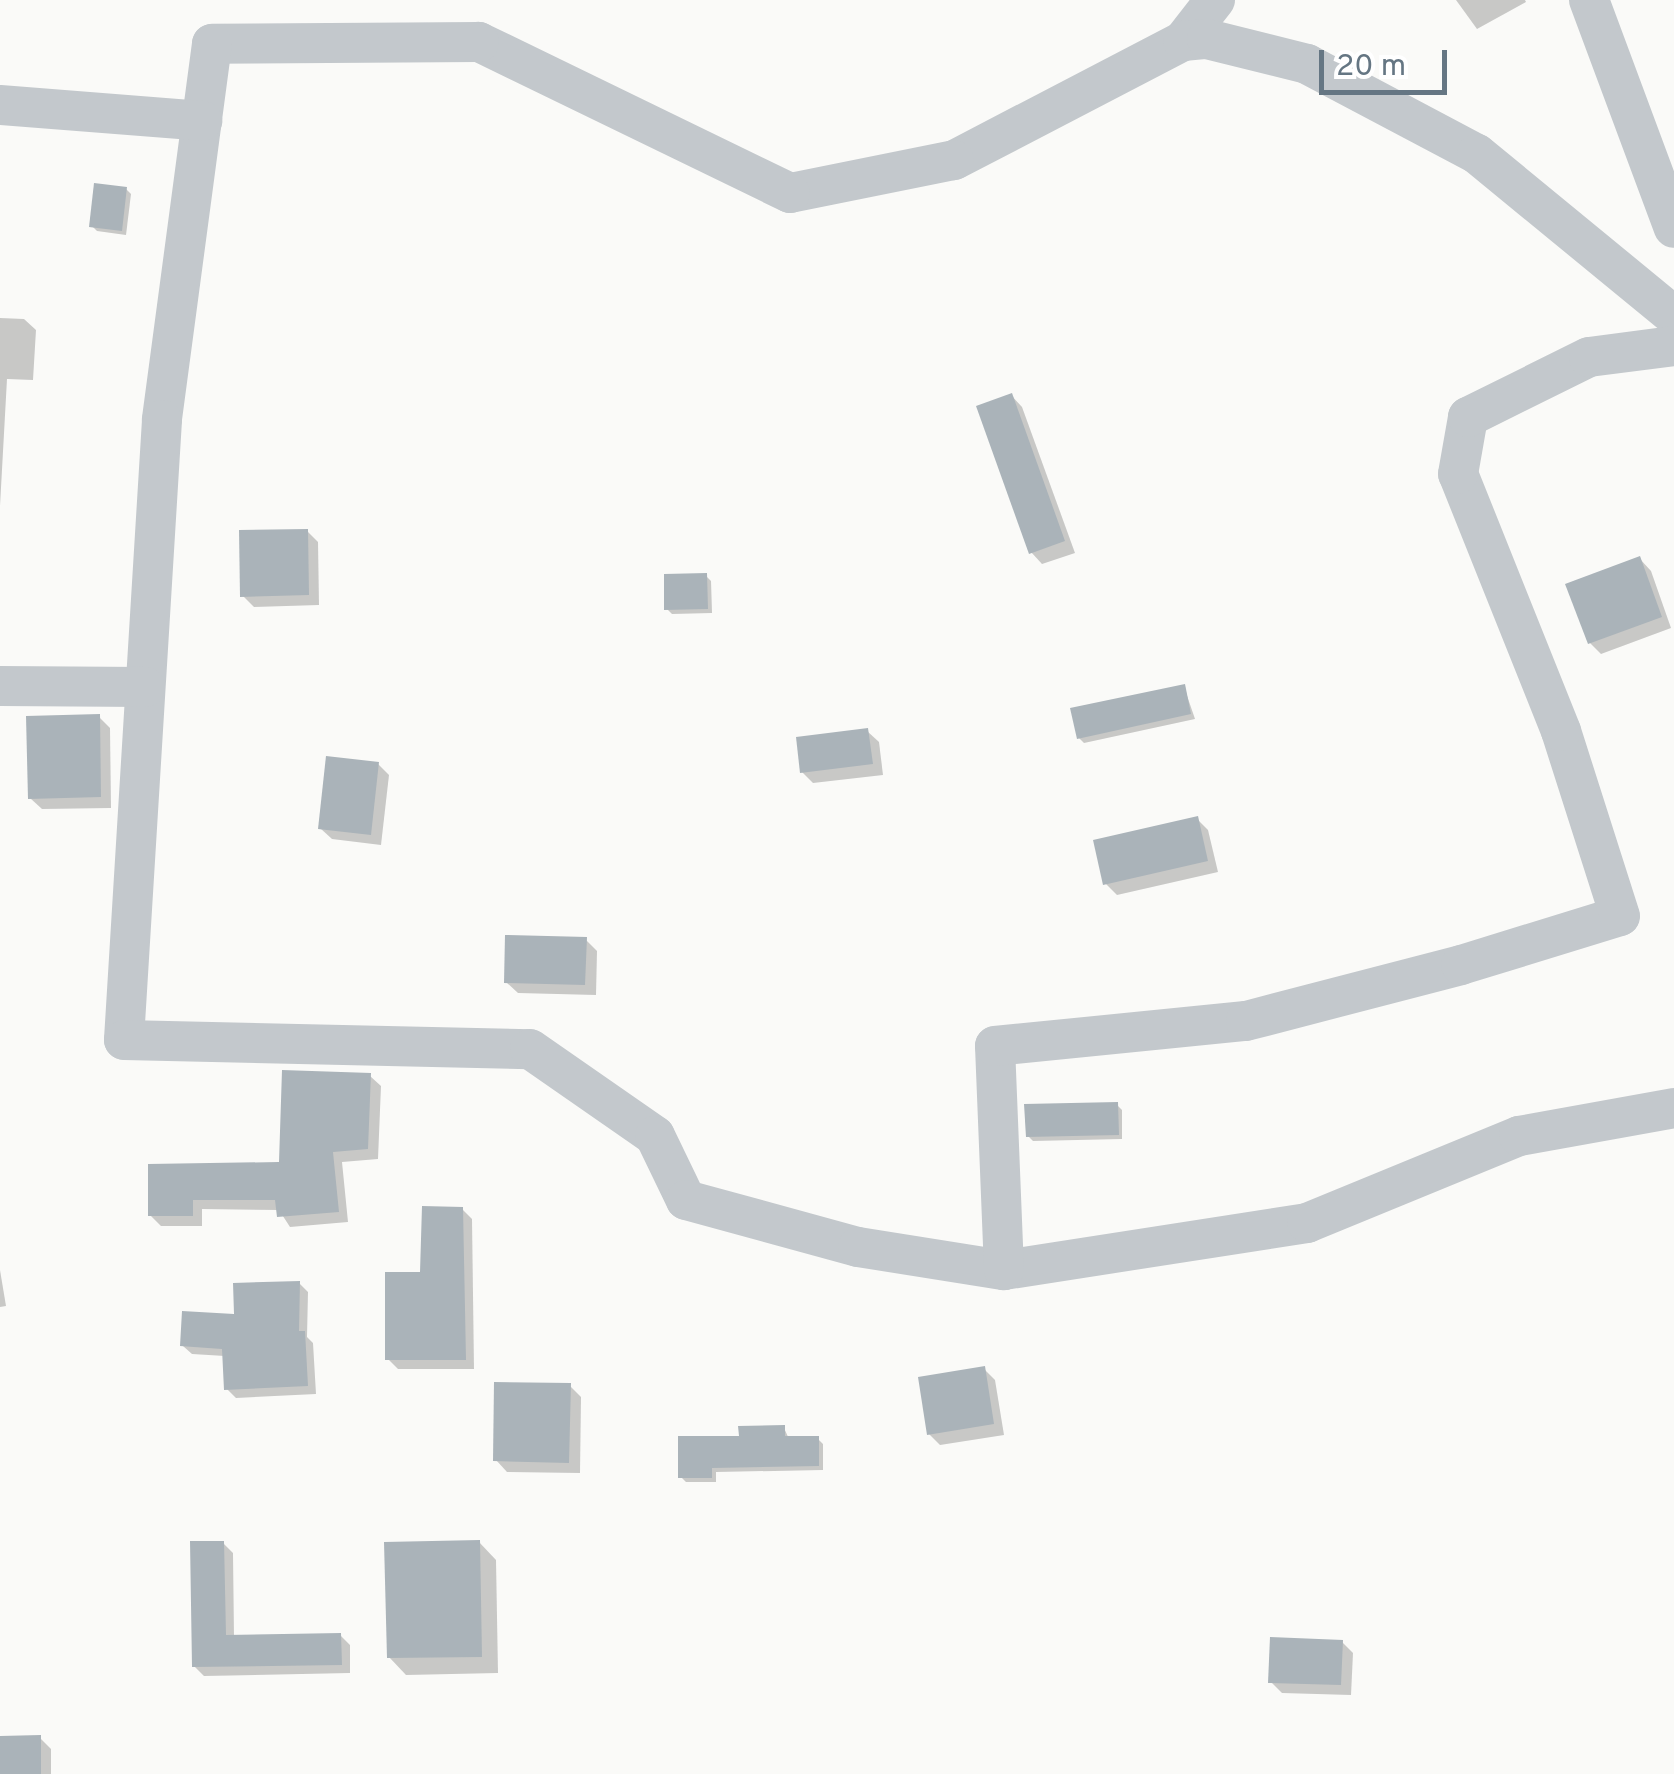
<!DOCTYPE html>
<style>
body{margin:0}
#map{position:relative;width:1674px;height:1774px;overflow:hidden;background:#fafaf8;font-family:Overpass,sans-serif}
div>[style]{position:absolute}
.shadow>*{inset:0;background:#0003}
.building>*{inset:0;background:#aab3b9}
.street>*{height:40px;margin:-20px;padding:0 20px;transform-origin:20px;border-radius:20px;background:#c3c8cc}
span{translate:-50% -50%;white-space:nowrap;text-align:center;line-height:1.15;-webkit-text-stroke:10px #fff;paint-order:stroke}
.scale{position:absolute;left:1319px;top:50px;width:128px;height:45px;box-sizing:border-box;border:5px solid #657683;border-top:0;padding-left:12px;font-size:30px;line-height:35px;white-space:nowrap;color:#657683;-webkit-text-stroke:8px #fff;paint-order:stroke}
</style>
<div id="map">
<div class="shadow">
<div style="clip-path:polygon(1456px 0,1525px 0,1526px 2px,1477px 29px)"></div>
<div style="clip-path:polygon(126px 189px,131px 194px,126px 235px,97px 231px,92px 226px)"></div>
<div style="clip-path:polygon(0 318px,24px 319px,36px 330px,33px 380px,7px 379px,0 506px)"></div>
<div style="clip-path:polygon(1011px 395px,1022px 407px,1075px 553px,1042px 564px,1031px 552px)"></div>
<div style="clip-path:polygon(307px 531px,318px 542px,319px 605px,254px 607px,243px 596px)"></div>
<div style="clip-path:polygon(1640px 559px,1651px 571px,1671px 628px,1601px 654px,1590px 643px)"></div>
<div style="clip-path:polygon(706px 576px,711px 581px,712px 613px,672px 614px,667px 609px)"></div>
<div style="clip-path:polygon(1184px 687px,1195px 719px,1084px 743px,1079px 738px)"></div>
<div style="clip-path:polygon(99px 717px,110px 728px,111px 808px,42px 809px,30px 798px)"></div>
<div style="clip-path:polygon(867px 731px,879px 742px,883px 775px,813px 783px,802px 772px)"></div>
<div style="clip-path:polygon(378px 764px,389px 775px,381px 845px,332px 839px,320px 828px)"></div>
<div style="clip-path:polygon(1197px 819px,1208px 830px,1218px 872px,1117px 895px,1106px 884px)"></div>
<div style="clip-path:polygon(586px 940px,597px 951px,596px 995px,518px 993px,506px 982px)"></div>
<div style="clip-path:polygon(370px 1076px,381px 1086px,378px 1159px,342px 1162px,348px 1222px,290px 1227px,279px 1210px,202px 1209px,202px 1226px,161px 1226px,150px 1215px,282px 1164px)"></div>
<div style="clip-path:polygon(1117px 1105px,1122px 1110px,1122px 1139px,1033px 1141px,1028px 1136px)"></div>
<div style="clip-path:polygon(462px 1209px,472px 1219px,474px 1369px,398px 1369px,388px 1359px,423px 1274px)"></div>
<div style="clip-path:polygon(0 1270px,6px 1306px,0 1307px)"></div>
<div style="clip-path:polygon(299px 1283px,308px 1292px,307px 1337px,313px 1343px,316px 1394px,236px 1398px,227px 1389px,225px 1356px,192px 1354px,183px 1346px)"></div>
<div style="clip-path:polygon(984px 1369px,995px 1380px,1004px 1435px,940px 1445px,929px 1434px)"></div>
<div style="clip-path:polygon(570px 1386px,581px 1397px,580px 1473px,507px 1472px,496px 1460px)"></div>
<div style="clip-path:polygon(784px 1428px,789px 1439px,818px 1439px,823px 1444px,823px 1470px,716px 1472px,716px 1482px,686px 1482px,681px 1477px,741px 1438px)"></div>
<div style="clip-path:polygon(479px 1542px,496px 1560px,498px 1673px,406px 1675px,389px 1657px)"></div>
<div style="clip-path:polygon(223px 1543px,233px 1553px,234px 1637px,340px 1635px,350px 1645px,350px 1673px,204px 1676px,194px 1666px)"></div>
<div style="clip-path:polygon(1342px 1642px,1353px 1653px,1351px 1695px,1282px 1693px,1271px 1682px)"></div>
<div style="clip-path:polygon(0 1738px,40px 1738px,51px 1749px,51px 1774px,0 1774px)"></div>
</div>
<div class="building">
<div style="clip-path:polygon(94px 183px,127px 187px,122px 231px,89px 227px)"></div>
<div style="clip-path:polygon(1012px 393px,1065px 541px,1029px 554px,976px 406px)"></div>
<div style="clip-path:polygon(308px 529px,309px 595px,240px 597px,239px 530px)"></div>
<div style="clip-path:polygon(1640px 556px,1662px 617px,1588px 644px,1565px 584px)"></div>
<div style="clip-path:polygon(707px 573px,708px 609px,664px 610px,664px 574px)"></div>
<div style="clip-path:polygon(1185px 684px,1191px 714px,1077px 739px,1070px 708px)"></div>
<div style="clip-path:polygon(100px 714px,101px 797px,28px 799px,26px 716px)"></div>
<div style="clip-path:polygon(868px 728px,873px 764px,800px 773px,796px 737px)"></div>
<div style="clip-path:polygon(326px 756px,379px 762px,371px 835px,318px 829px)"></div>
<div style="clip-path:polygon(1198px 816px,1208px 861px,1103px 885px,1093px 840px)"></div>
<div style="clip-path:polygon(505px 935px,587px 937px,585px 985px,504px 983px)"></div>
<div style="clip-path:polygon(282px 1070px,371px 1073px,368px 1149px,333px 1152px,339px 1212px,277px 1217px,275px 1200px,193px 1200px,193px 1216px,148px 1216px,148px 1164px,279px 1162px)"></div>
<div style="clip-path:polygon(1118px 1102px,1119px 1135px,1026px 1137px,1024px 1104px)"></div>
<div style="clip-path:polygon(422px 1206px,463px 1207px,466px 1360px,385px 1360px,385px 1272px,420px 1272px)"></div>
<div style="clip-path:polygon(300px 1281px,299px 1331px,305px 1331px,308px 1386px,224px 1390px,222px 1349px,180px 1346px,182px 1311px,234px 1314px,233px 1283px)"></div>
<div style="clip-path:polygon(985px 1366px,994px 1424px,927px 1435px,918px 1377px)"></div>
<div style="clip-path:polygon(494px 1382px,571px 1383px,569px 1463px,493px 1461px)"></div>
<div style="clip-path:polygon(785px 1425px,785px 1436px,819px 1436px,819px 1466px,712px 1468px,712px 1478px,678px 1478px,678px 1436px,739px 1436px,738px 1426px)"></div>
<div style="clip-path:polygon(480px 1540px,482px 1657px,387px 1658px,384px 1542px)"></div>
<div style="clip-path:polygon(190px 1541px,224px 1541px,226px 1635px,341px 1633px,342px 1665px,192px 1667px)"></div>
<div style="clip-path:polygon(1270px 1637px,1343px 1640px,1341px 1685px,1268px 1683px)"></div>
<div style="clip-path:polygon(41px 1735px,41px 1774px,0 1774px,0 1736px)"></div>
</div>
<div class="street">
<div style="left:1215px;top:0;width:52px;rotate:128deg"></div>
<div style="left:1183px;top:41px;width:258px;rotate:152.5deg"></div>
<div style="left:954px;top:160px;width:167px;rotate:168.6deg"></div>
<div style="left:790px;top:193px;width:346px;rotate:-154.1deg"></div>
<div style="left:479px;top:42px;width:267px;rotate:179.6deg"></div>
<div style="left:212px;top:44px;width:379px;rotate:97.6deg"></div>
<div style="left:162px;top:420px;width:621px;rotate:93.51deg"></div>
<div style="left:124px;top:1040px;width:406px;rotate:1.3deg"></div>
<div style="left:530px;top:1049px;width:152px;rotate:34.8deg"></div>
<div style="left:655px;top:1136px;width:71px;rotate:64.2deg"></div>
<div style="left:686px;top:1200px;width:178px;rotate:15.3deg"></div>
<div style="left:858px;top:1247px;width:148px;rotate:9deg"></div>
<div style="left:1004px;top:1270px;width:307px;rotate:-8.8deg"></div>
<div style="left:1307px;top:1223px;width:229px;rotate:-22.3deg"></div>
<div style="left:1519px;top:1136px;width:158px;rotate:-10.2deg"></div>
<div style="left:1589px;top:0;width:243px;rotate:69.6deg"></div>
<div style="left:1183px;top:41px;width:24px;rotate:-5deg"></div>
<div style="left:1207px;top:39px;width:103px;rotate:14deg"></div>
<div style="left:1307px;top:64px;width:192px;rotate:27.9deg"></div>
<div style="left:1477px;top:154px;width:255px;rotate:39.4deg"></div>
<div style="left:0;top:105px;width:203px;rotate:4.5deg"></div>
<div style="left:0;top:686px;width:145px;rotate:0.4deg"></div>
<div style="left:1004px;top:1270px;width:224px;rotate:-92.3deg"></div>
<div style="left:995px;top:1046px;width:252px;rotate:-5.7deg"></div>
<div style="left:1246px;top:1021px;width:222px;rotate:-14.6deg"></div>
<div style="left:1461px;top:965px;width:166px;rotate:-17.1deg"></div>
<div style="left:1620px;top:916px;width:194px;rotate:-107.7deg"></div>
<div style="left:1561px;top:731px;width:277px;rotate:-111.8deg"></div>
<div style="left:1458px;top:474px;width:58px;rotate:-80deg"></div>
<div style="left:1468px;top:417px;width:135px;rotate:-26.4deg"></div>
<div style="left:1589px;top:357px;width:86px;rotate:-7.4deg"></div>
</div>
<div class="scale">20 m</div>
</div>
